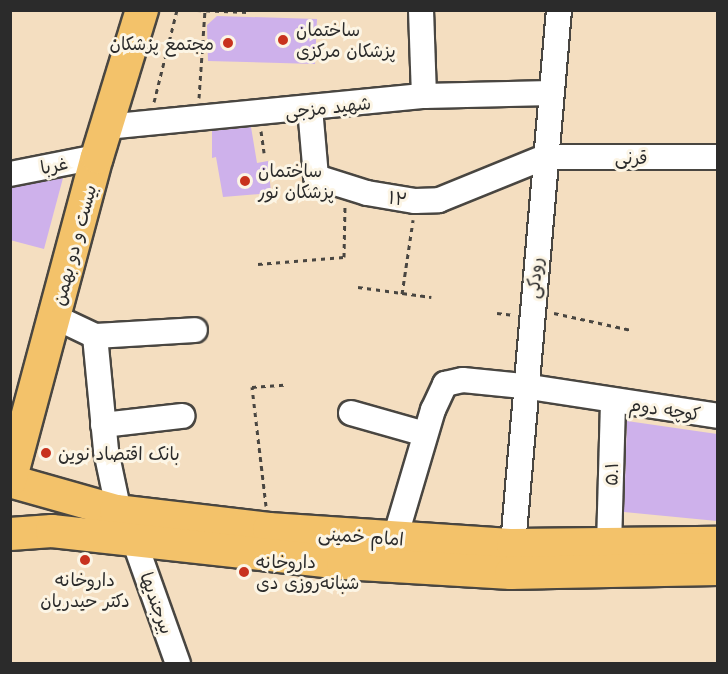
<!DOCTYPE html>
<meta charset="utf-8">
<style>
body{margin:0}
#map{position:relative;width:728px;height:674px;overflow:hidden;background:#f4dec0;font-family:"Playpen Sans","Playpen Sans Arabic",sans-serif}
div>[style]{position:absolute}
.building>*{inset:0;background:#ceb1eb}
.path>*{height:3px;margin-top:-1.5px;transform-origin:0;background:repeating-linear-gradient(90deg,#494641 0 4.5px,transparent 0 9px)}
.roads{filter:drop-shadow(2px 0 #494641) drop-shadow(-2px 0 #494641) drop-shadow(0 2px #494641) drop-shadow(0 -2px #494641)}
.minor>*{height:24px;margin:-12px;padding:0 12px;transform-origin:12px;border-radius:12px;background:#fff}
.major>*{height:32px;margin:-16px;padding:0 16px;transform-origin:16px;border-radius:16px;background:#f3c26a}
.dots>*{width:16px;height:16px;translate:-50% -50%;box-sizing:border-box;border:3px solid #fcf5e5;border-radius:50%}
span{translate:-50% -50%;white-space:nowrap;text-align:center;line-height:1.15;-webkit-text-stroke:6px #fcf5e5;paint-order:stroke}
.poi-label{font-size:18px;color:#2b2b2b}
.left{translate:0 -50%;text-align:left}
.right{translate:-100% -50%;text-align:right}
.street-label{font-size:18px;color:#2b2b2b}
.frame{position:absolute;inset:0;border:12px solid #2b2b2b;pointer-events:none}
</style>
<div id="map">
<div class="building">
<div style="clip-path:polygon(217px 16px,317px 19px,315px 64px,208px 61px,207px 25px)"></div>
<div style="clip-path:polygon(251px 127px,257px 163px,268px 161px,271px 193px,223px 197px,216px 157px,212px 158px,212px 131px)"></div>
<div style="clip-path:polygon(63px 178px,44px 249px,10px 240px,10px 188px)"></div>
<div style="clip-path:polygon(627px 421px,717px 434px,717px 521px,624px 512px)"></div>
</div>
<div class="path">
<div style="left:197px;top:10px;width:50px;rotate:2.3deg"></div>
<div style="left:199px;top:98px;width:87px;rotate:-86.1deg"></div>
<div style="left:154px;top:102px;width:95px;rotate:-76deg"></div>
<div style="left:261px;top:131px;width:22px;rotate:82deg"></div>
<div style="left:258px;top:264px;width:86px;rotate:-4.7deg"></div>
<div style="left:344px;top:257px;width:50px;rotate:-88.9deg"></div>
<div style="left:358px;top:287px;width:74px;rotate:7.8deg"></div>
<div style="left:402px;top:294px;width:75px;rotate:-81.5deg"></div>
<div style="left:497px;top:313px;width:16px;rotate:7deg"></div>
<div style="left:554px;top:313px;width:79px;rotate:12.4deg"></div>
<div style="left:266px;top:506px;width:120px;rotate:-96.7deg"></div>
<div style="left:252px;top:387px;width:32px;rotate:-4deg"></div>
</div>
<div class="roads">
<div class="minor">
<div style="left:421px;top:10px;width:86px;rotate:88deg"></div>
<div style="left:310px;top:108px;width:69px;rotate:85deg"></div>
<div style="left:316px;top:177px;width:53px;rotate:17.4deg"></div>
<div style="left:367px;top:193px;width:49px;rotate:9.5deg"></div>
<div style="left:415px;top:201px;width:24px;rotate:-2deg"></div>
<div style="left:439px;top:200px;width:114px;rotate:-22.1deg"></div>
<div style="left:545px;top:157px;width:173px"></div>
<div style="left:106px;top:127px;width:320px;rotate:-5.6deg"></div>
<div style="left:424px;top:96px;width:127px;rotate:-1.4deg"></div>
<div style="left:10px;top:174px;width:89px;rotate:-11.1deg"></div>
<div style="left:55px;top:317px;width:44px;rotate:25.4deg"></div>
<div style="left:95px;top:336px;width:116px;rotate:84.5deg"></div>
<div style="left:106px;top:451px;width:62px;rotate:78deg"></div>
<div style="left:95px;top:336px;width:100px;rotate:-3.4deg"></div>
<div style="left:351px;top:413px;width:77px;rotate:15.8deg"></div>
<div style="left:103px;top:425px;width:80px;rotate:-6.5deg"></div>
<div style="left:395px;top:538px;width:134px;rotate:-73.5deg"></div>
<div style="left:433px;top:410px;width:29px;rotate:-65deg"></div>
<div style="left:445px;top:384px;width:18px;rotate:-13deg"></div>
<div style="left:463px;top:380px;width:60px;rotate:5.7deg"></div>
<div style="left:523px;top:386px;width:197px;rotate:8.7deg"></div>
<div style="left:135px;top:543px;width:128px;rotate:70.4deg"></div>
<div style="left:513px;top:545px;width:537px;rotate:-85.09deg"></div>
<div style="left:609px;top:546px;width:144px;rotate:-88.4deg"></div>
</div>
<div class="major">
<div style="left:10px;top:481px;width:110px;rotate:15.8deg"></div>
<div style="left:116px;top:511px;width:154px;rotate:6.7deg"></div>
<div style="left:269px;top:529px;width:245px;rotate:3.8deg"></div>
<div style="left:513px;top:545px;width:205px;rotate:-0.6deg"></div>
<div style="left:10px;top:481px;width:335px;rotate:-75deg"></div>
<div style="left:97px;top:157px;width:154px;rotate:-73deg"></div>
<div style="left:10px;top:534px;width:42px;rotate:-4.1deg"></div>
<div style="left:52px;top:531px;width:293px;rotate:6.3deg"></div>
<div style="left:343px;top:563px;width:168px;rotate:3.4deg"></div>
<div style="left:511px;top:573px;width:207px;rotate:-1.1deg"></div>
</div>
</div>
<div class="dots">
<div style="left:283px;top:40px;background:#c8321e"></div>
<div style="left:228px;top:43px;background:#c8321e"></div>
<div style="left:245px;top:181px;background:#c8321e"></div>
<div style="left:46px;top:453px;background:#c8321e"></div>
<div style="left:85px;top:560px;background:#c8321e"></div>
<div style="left:244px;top:572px;background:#c8321e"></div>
</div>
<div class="poi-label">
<span class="left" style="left:296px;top:40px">ساختمان<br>پزشکان مرکزی</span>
<span class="right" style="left:214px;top:43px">مجتمع پزشکان</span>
<span class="left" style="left:258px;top:181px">ساختمان<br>پزشکان نور</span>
<span class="left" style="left:58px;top:453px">بانک اقتصاد نوین</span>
<span class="left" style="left:256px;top:572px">داروخانه<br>شبانه‌روزی دی</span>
<span style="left:85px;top:590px">داروخانه<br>دکتر حیدریان</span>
</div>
<div class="street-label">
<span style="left:328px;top:107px;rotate:-6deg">شهید مزجی</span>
<span style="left:631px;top:157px">قرنی</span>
<span style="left:54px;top:165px;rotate:-11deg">غربا</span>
<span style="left:398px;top:198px;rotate:8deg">۱۲</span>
<span style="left:74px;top:245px;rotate:-75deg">بیست و دو بهمن</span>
<span style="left:534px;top:278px;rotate:-85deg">رودکی</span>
<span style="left:665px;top:409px;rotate:8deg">کوچه دوم</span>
<span style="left:611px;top:474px;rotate:-88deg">۵.۱</span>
<span style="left:361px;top:536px;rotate:4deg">امام خمینی</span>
<span style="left:157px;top:603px;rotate:70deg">بیرجندیها</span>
</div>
<div class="frame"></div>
</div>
